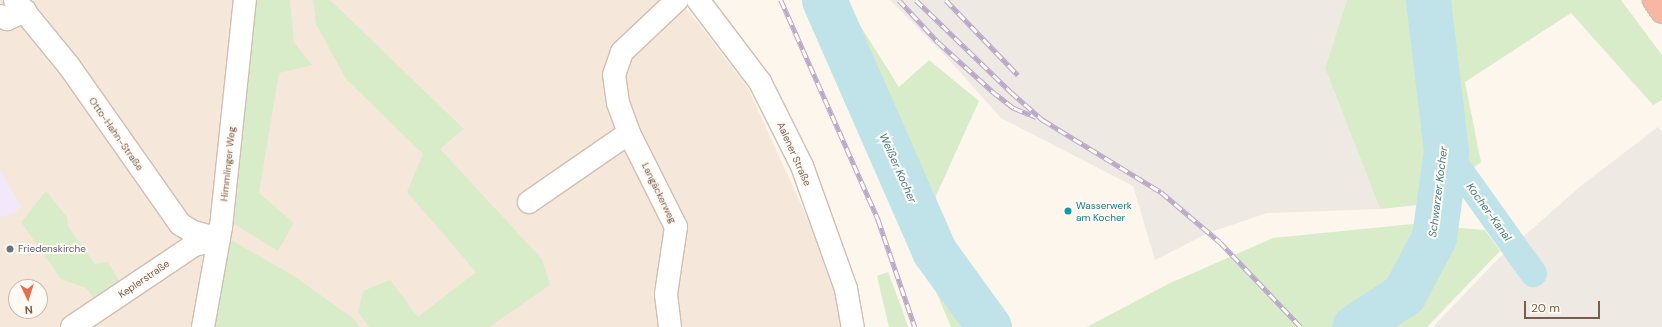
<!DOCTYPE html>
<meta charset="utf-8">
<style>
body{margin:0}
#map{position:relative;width:1662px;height:327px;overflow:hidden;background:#fdf6ec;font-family:"DM Sans",sans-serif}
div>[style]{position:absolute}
.residential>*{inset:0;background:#f5e8da}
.industrial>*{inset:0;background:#efe9e4}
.education>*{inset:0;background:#f3e8fa}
.green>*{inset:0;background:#d8ecc9}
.canal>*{height:27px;margin:-13.5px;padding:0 13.5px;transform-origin:13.5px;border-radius:13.5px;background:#bfe3e8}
.river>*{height:45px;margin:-22.5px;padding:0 22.5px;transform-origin:22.5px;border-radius:22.5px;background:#bfe3e8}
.roads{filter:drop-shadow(1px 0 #d1beb0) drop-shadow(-1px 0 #d1beb0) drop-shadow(0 1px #d1beb0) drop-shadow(0 -1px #d1beb0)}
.minor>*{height:22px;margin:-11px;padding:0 11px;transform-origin:11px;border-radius:11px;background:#fff}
.highway>*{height:22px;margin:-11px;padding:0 11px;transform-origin:11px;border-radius:11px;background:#f7b7a3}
.rail>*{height:4.5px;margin-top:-2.25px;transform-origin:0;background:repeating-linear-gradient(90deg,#fffaf3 0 9px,#b9a8c9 0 18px);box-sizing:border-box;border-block:1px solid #b9a8c9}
.dots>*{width:11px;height:11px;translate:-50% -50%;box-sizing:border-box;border:2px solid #fffaf3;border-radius:50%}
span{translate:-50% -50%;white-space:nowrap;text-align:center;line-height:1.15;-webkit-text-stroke:4px #fffaf3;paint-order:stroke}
.street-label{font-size:10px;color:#7a5c4d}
.culture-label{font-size:10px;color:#0d838f}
.left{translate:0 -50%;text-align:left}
.worship-label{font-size:10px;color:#5b616d}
.water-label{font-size:11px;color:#437c86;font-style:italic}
.north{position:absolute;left:8px;top:279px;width:40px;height:40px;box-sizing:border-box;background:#fffaf3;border:1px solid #cabbb1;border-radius:50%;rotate:176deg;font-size:11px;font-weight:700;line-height:16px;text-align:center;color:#7a5c4d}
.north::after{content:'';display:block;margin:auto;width:14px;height:18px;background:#e76f51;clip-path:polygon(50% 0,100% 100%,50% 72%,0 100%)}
.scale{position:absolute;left:1524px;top:301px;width:76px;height:18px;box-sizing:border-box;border:2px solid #7a5c4d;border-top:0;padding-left:5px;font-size:12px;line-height:14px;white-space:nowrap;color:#7a5c4d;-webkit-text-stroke:3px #fffaf3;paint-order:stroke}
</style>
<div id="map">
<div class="residential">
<div style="clip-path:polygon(evenodd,0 0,678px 0,699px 24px,748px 88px,841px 292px,847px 327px,0 327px,0 0,16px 287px,40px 287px,40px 311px,16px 311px,16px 287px)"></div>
</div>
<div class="industrial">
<div style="clip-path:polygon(890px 0,1347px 0,1325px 68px,1380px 209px,1267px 213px,1208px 233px,1155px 260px,1133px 186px,1001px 118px,942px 52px)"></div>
<div style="clip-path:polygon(1658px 127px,1662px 132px,1662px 327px,1433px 327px,1498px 259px,1582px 185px)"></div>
</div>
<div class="education">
<div style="clip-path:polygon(0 170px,21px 206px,14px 213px,0 217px)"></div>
</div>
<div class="green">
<div style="clip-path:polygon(257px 0,290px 0,294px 42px,312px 65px,279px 73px,259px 193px,294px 223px,278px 251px,234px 224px)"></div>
<div style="clip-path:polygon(313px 0,330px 0,464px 129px,440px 149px,542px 259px,550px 285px,489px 327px,369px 327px,358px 312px,363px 291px,390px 280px,418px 317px,476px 272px,407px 192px,423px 154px,346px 79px,316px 24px)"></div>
<div style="clip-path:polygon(809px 0,844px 0,899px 87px,929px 60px,979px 101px,926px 218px,982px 327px,951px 327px,884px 168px,887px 160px,851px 71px,826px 33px)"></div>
<div style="clip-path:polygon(1347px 0,1621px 0,1662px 55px,1662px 100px,1653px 105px,1571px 13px,1465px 82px,1481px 162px,1427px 204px,1380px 209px,1325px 68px)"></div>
<div style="clip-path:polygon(46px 191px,67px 217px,68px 226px,95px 264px,108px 262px,121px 284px,97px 302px,86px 288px,61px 279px,21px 222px)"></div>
<div style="clip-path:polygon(1413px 224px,1485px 230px,1500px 251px,1427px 327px,1087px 327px,1168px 284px,1273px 238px)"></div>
<div style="clip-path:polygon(231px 240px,294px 276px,354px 319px,360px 327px,213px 327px)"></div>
<div style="clip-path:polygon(888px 272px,902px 309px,908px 327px,889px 327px,877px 276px)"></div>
</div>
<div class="canal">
<div style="left:1446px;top:151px;width:150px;rotate:54.5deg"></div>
</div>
<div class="river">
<div style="left:824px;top:0;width:274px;rotate:66.3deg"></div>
<div style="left:934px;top:251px;width:94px;rotate:54.1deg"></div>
<div style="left:1354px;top:327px;width:60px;rotate:-33.4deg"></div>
<div style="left:1404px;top:294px;width:64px;rotate:-62.2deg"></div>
<div style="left:1434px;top:237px;width:87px;rotate:-82.1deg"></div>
<div style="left:1446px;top:151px;width:152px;rotate:-96.8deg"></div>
</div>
<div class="roads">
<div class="minor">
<div style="left:15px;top:0;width:85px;rotate:50.7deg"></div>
<div style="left:69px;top:66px;width:193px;rotate:54.9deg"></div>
<div style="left:180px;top:224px;width:15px;rotate:32deg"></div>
<div style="left:193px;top:232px;width:27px;rotate:15deg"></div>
<div style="left:698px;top:0;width:103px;rotate:52.9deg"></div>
<div style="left:760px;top:82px;width:94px;rotate:63.4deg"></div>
<div style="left:802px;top:166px;width:131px;rotate:70.3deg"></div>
<div style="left:846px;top:289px;width:39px;rotate:80deg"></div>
<div style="left:0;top:16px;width:8px;rotate:23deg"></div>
<div style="left:7px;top:19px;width:20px;rotate:-24deg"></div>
<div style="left:529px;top:202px;width:121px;rotate:-34.6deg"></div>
<div style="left:72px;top:327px;width:147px;rotate:-33.9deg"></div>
<div style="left:194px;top:245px;width:25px;rotate:-12deg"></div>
<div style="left:203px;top:327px;width:102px;rotate:-79.8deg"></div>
<div style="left:221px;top:227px;width:228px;rotate:-84deg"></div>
<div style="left:670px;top:327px;width:33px;rotate:-97deg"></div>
<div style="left:666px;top:294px;width:68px;rotate:-81.5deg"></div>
<div style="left:676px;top:227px;width:105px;rotate:-116.6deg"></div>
<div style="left:629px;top:133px;width:32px;rotate:-110deg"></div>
<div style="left:618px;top:103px;width:28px;rotate:-98deg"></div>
<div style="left:614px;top:75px;width:24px;rotate:-71deg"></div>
<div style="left:622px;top:52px;width:76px;rotate:-43.4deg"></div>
</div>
<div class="highway">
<div style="left:1654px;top:0;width:14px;rotate:56deg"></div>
</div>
</div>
<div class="rail">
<div style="left:781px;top:0;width:240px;rotate:66.1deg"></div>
<div style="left:878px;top:219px;width:114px;rotate:71.1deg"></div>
<div style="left:899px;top:0;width:57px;rotate:47.1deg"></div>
<div style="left:938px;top:42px;width:73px;rotate:42.2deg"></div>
<div style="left:992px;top:91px;width:28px;rotate:38deg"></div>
<div style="left:1014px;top:108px;width:24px;rotate:22deg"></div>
<div style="left:916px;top:0;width:132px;rotate:44.1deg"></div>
<div style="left:1011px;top:92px;width:43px;rotate:41.2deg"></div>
<div style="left:1043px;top:120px;width:138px;rotate:31.4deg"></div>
<div style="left:1161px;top:192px;width:77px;rotate:40.3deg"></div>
<div style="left:1220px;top:242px;width:117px;rotate:46.4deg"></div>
<div style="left:946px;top:0;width:104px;rotate:46.2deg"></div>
</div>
<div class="dots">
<div style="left:1068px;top:211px;background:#0f9aa8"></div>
<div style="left:10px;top:249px;background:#6b7280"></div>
</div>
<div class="street-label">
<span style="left:116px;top:134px;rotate:55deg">Otto-Hahn-Straße</span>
<span style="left:794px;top:154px;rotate:66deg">Aalener Straße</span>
<span style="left:228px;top:164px;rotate:-84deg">Himmlinger Weg</span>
<span style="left:659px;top:193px;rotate:64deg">Langäckerweg</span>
<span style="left:144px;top:279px;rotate:-34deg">Keplerstraße</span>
</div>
<div class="culture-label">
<span class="left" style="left:1076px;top:211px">Wasserwerk<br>am Kocher</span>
</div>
<div class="worship-label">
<span class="left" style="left:18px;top:249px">Friedenskirche</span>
</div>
<div class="water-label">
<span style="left:898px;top:168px;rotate:66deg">Weißer Kocher</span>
<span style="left:1438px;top:192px;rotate:-83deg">Schwarzer Kocher</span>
<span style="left:1489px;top:212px;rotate:54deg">Kocher-Kanal</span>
</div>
<div class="north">N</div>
<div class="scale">20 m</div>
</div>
